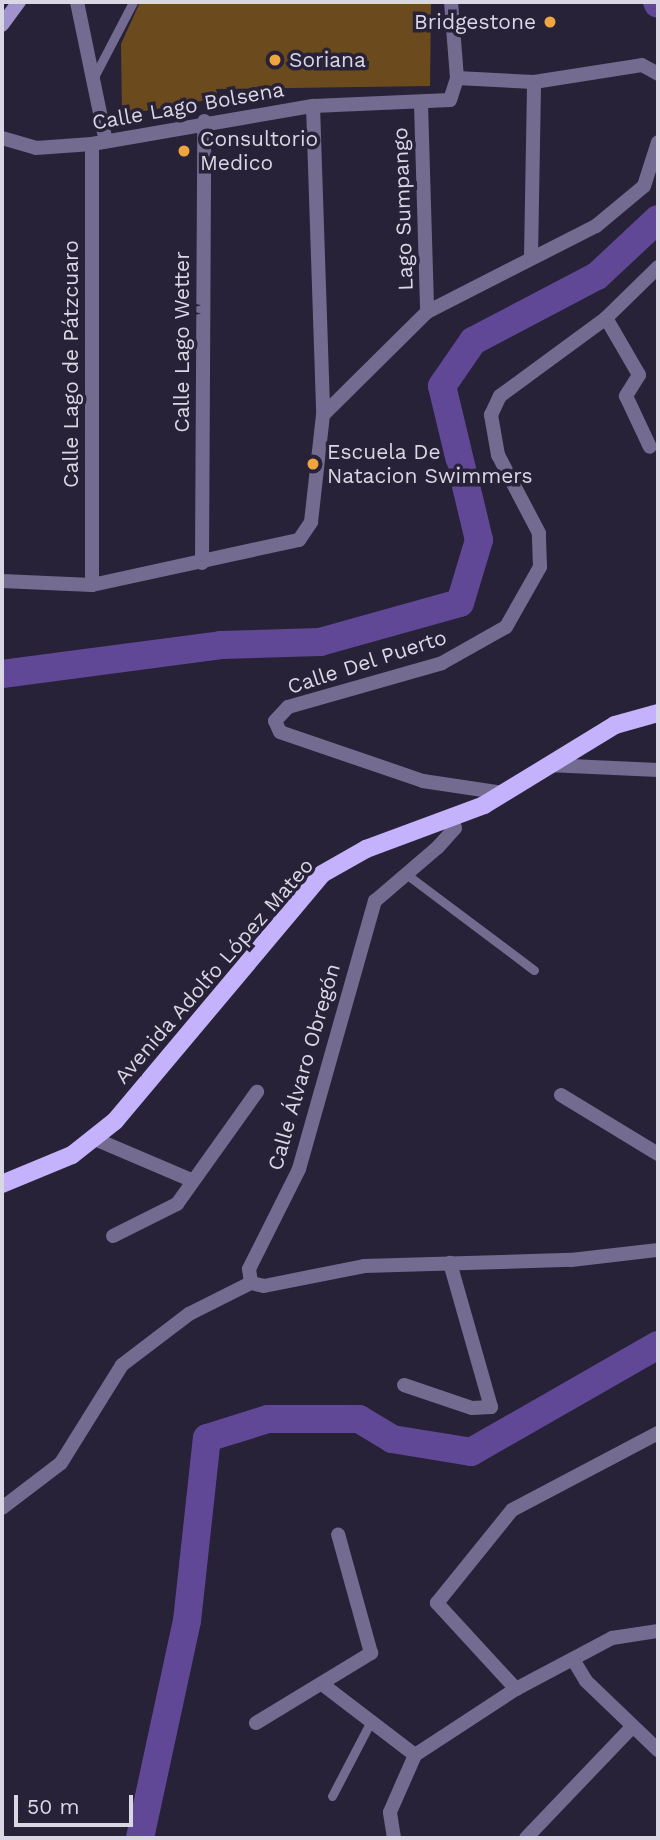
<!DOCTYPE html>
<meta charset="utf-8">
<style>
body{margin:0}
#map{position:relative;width:660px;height:1840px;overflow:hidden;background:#282238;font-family:"Work Sans",sans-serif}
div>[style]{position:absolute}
.river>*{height:28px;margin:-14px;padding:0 14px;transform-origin:14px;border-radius:14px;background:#604897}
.building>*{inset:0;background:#6b4b1e}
.service>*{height:9px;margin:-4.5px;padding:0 4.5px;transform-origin:4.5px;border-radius:4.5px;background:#746c90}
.minor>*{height:14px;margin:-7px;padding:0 7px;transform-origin:7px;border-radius:7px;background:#746c90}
.secondary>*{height:14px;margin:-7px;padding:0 7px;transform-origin:7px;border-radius:7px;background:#a193cd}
.primary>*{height:18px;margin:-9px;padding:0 9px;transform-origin:9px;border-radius:9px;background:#c4b2fd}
.dots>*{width:19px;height:19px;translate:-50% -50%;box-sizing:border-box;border:4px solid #282238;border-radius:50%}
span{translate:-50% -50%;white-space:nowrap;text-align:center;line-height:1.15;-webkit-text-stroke:7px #282238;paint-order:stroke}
.poi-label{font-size:21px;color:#dad7e5}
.right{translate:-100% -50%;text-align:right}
.left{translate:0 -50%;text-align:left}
.street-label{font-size:21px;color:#dad7e5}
.frame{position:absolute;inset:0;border:4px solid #dad7e5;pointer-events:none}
.scale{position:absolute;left:14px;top:1795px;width:119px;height:32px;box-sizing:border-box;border:4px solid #dad7e5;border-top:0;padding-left:9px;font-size:21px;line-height:24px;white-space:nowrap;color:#dad7e5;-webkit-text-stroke:5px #282238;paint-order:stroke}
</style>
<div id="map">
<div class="river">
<div style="left:657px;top:2px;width:2px;rotate:63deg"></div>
<div style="left:2px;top:674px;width:221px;rotate:-7.5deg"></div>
<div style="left:221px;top:645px;width:99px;rotate:-1.7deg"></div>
<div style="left:320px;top:642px;width:145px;rotate:-15.6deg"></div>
<div style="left:460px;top:603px;width:66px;rotate:-73.2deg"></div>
<div style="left:479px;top:540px;width:158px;rotate:-103.5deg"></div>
<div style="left:442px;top:386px;width:55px;rotate:-55.4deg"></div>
<div style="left:473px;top:341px;width:140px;rotate:-27.7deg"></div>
<div style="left:597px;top:276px;width:83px;rotate:-43.1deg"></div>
<div style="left:140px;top:1838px;width:222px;rotate:-77.8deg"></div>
<div style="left:187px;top:1621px;width:184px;rotate:-83.8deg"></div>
<div style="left:207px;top:1438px;width:64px;rotate:-17.3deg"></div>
<div style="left:268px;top:1419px;width:91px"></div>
<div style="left:359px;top:1419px;width:39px;rotate:31deg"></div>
<div style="left:392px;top:1439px;width:80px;rotate:9.3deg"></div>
<div style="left:471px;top:1452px;width:215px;rotate:-29.8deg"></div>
</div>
<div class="building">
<div style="clip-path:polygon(140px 2px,431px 2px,430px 86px,216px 89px,218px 98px,122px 115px,121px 44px)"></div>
</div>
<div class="service">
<div style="left:94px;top:77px;width:85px;rotate:-62.5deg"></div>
<div style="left:406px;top:874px;width:160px;rotate:36.9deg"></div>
<div style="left:332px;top:1796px;width:82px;rotate:-62.5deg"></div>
</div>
<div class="minor">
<div style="left:77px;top:2px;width:138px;rotate:78.3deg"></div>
<div style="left:457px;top:78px;width:77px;rotate:3deg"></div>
<div style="left:534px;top:82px;width:109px;rotate:-8.9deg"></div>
<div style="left:642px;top:65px;width:18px;rotate:29deg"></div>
<div style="left:421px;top:104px;width:208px;rotate:88.3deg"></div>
<div style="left:313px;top:106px;width:309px;rotate:88.1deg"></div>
<div style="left:2px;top:138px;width:35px;rotate:16deg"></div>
<div style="left:36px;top:148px;width:56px;rotate:-4.1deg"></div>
<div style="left:92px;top:144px;width:224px;rotate:-9.8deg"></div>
<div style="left:313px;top:106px;width:137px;rotate:-2.5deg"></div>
<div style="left:450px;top:100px;width:23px;rotate:-72deg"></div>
<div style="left:457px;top:78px;width:76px;rotate:-94.5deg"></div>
<div style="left:92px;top:144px;width:441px;rotate:90deg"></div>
<div style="left:531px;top:258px;width:176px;rotate:-89deg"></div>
<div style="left:606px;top:318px;width:66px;rotate:59.9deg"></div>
<div style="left:639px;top:375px;width:25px;rotate:122deg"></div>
<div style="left:626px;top:396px;width:56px;rotate:64.8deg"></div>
<div style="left:202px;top:563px;width:442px;rotate:-89.7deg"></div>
<div style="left:2px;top:581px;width:90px;rotate:2.5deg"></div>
<div style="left:92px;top:585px;width:212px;rotate:-12.3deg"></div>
<div style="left:299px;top:540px;width:22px;rotate:-56deg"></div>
<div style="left:311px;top:522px;width:108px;rotate:-83.6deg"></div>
<div style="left:323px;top:415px;width:146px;rotate:-44.7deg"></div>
<div style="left:427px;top:312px;width:190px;rotate:-27deg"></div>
<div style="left:596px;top:226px;width:62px;rotate:-39.8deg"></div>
<div style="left:644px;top:186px;width:46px;rotate:-72.3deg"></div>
<div style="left:548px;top:765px;width:110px;rotate:2.6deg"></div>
<div style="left:503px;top:793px;width:81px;rotate:-171.5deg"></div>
<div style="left:423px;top:781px;width:151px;rotate:-161.1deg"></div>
<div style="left:280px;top:732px;width:12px;rotate:-114deg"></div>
<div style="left:275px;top:721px;width:19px;rotate:-47deg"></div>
<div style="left:288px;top:707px;width:160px;rotate:-15.9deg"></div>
<div style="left:442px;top:663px;width:73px;rotate:-29.4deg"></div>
<div style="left:506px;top:627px;width:69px;rotate:-60.5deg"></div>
<div style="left:540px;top:567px;width:34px;rotate:-92deg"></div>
<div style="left:539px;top:533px;width:88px;rotate:-117.7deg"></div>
<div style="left:498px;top:455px;width:41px;rotate:-99.9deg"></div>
<div style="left:491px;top:415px;width:21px;rotate:-65deg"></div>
<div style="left:500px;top:396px;width:132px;rotate:-36.3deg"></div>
<div style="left:606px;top:318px;width:73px;rotate:-44.4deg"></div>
<div style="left:561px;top:1095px;width:114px;rotate:31.3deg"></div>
<div style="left:95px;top:1139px;width:102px;rotate:23.1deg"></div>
<div style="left:113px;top:1236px;width:72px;rotate:-26.6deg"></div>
<div style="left:177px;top:1204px;width:138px;rotate:-54.5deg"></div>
<div style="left:251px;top:1283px;width:14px;rotate:-98deg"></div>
<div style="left:249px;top:1269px;width:112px;rotate:-63.4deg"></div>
<div style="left:299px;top:1169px;width:279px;rotate:-74.2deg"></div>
<div style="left:375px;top:901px;width:83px;rotate:-40.6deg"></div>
<div style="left:438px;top:847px;width:25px;rotate:-48deg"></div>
<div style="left:455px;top:828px;width:11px;rotate:-105deg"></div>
<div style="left:251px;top:1283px;width:13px;rotate:13deg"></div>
<div style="left:264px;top:1286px;width:102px;rotate:-11.3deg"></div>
<div style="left:364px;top:1266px;width:207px;rotate:-1.7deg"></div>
<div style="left:571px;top:1260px;width:88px;rotate:-6.6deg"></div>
<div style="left:404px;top:1385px;width:72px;rotate:18.7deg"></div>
<div style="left:472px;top:1408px;width:19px;rotate:-3deg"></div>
<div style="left:491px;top:1407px;width:150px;rotate:-105.9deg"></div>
<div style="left:2px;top:1508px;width:74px;rotate:-37.3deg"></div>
<div style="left:61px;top:1463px;width:115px;rotate:-58.1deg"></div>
<div style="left:122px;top:1365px;width:84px;rotate:-37.3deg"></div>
<div style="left:189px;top:1314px;width:69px;rotate:-26.6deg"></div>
<div style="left:574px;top:1661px;width:23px;rotate:59deg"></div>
<div style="left:586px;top:1681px;width:100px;rotate:43.8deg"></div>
<div style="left:322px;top:1684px;width:117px;rotate:37.4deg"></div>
<div style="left:516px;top:1689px;width:117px;rotate:-132.6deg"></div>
<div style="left:437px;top:1603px;width:119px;rotate:-51.1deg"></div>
<div style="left:512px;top:1510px;width:165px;rotate:-27.8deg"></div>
<div style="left:256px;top:1723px;width:135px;rotate:-31.3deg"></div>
<div style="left:371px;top:1653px;width:123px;rotate:-105.5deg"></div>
<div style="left:394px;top:1838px;width:26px;rotate:-99deg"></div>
<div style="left:390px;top:1812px;width:62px;rotate:-66.3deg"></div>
<div style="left:415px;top:1755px;width:121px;rotate:-33.2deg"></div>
<div style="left:516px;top:1689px;width:109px;rotate:-28deg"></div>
<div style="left:612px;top:1638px;width:47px;rotate:-8.7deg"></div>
<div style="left:526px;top:1838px;width:152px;rotate:-46.3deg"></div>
</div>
<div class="secondary">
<div style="left:2px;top:25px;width:29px;rotate:-54deg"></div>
</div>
<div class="primary">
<div style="left:2px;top:1184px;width:76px;rotate:-22.5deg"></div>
<div style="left:72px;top:1155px;width:55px;rotate:-38.3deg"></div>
<div style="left:115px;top:1121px;width:322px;rotate:-50deg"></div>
<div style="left:322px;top:874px;width:51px;rotate:-29.6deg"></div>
<div style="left:366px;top:849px;width:126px;rotate:-20.4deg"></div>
<div style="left:484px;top:805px;width:153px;rotate:-31.4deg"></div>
<div style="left:615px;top:725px;width:45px;rotate:-15.6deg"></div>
</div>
<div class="dots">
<div style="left:550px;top:22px;background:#efa73d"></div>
<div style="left:275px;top:60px;background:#efa73d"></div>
<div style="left:184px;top:151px;background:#efa73d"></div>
<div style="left:313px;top:464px;background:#efa73d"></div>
</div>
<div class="poi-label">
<span class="right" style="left:536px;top:22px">Bridgestone</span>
<span class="left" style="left:289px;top:60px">Soriana</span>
<span class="left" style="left:200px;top:151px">Consultorio<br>Medico</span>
<span class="left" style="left:327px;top:464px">Escuela De<br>Natacion Swimmers</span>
</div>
<div class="street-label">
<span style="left:188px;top:106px;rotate:-10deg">Calle Lago Bolsena</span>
<span style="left:403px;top:209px;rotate:-92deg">Lago Sumpango</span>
<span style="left:182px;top:342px;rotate:-90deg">Calle Lago Wetter</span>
<span style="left:71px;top:364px;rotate:-90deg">Calle Lago de Pátzcuaro</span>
<span style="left:367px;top:662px;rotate:-18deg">Calle Del Puerto</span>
<span style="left:214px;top:971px;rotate:-49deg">Avenida Adolfo López Mateo</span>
<span style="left:304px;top:1067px;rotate:-74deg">Calle Álvaro Obregón</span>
</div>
<div class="frame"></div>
<div class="scale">50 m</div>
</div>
